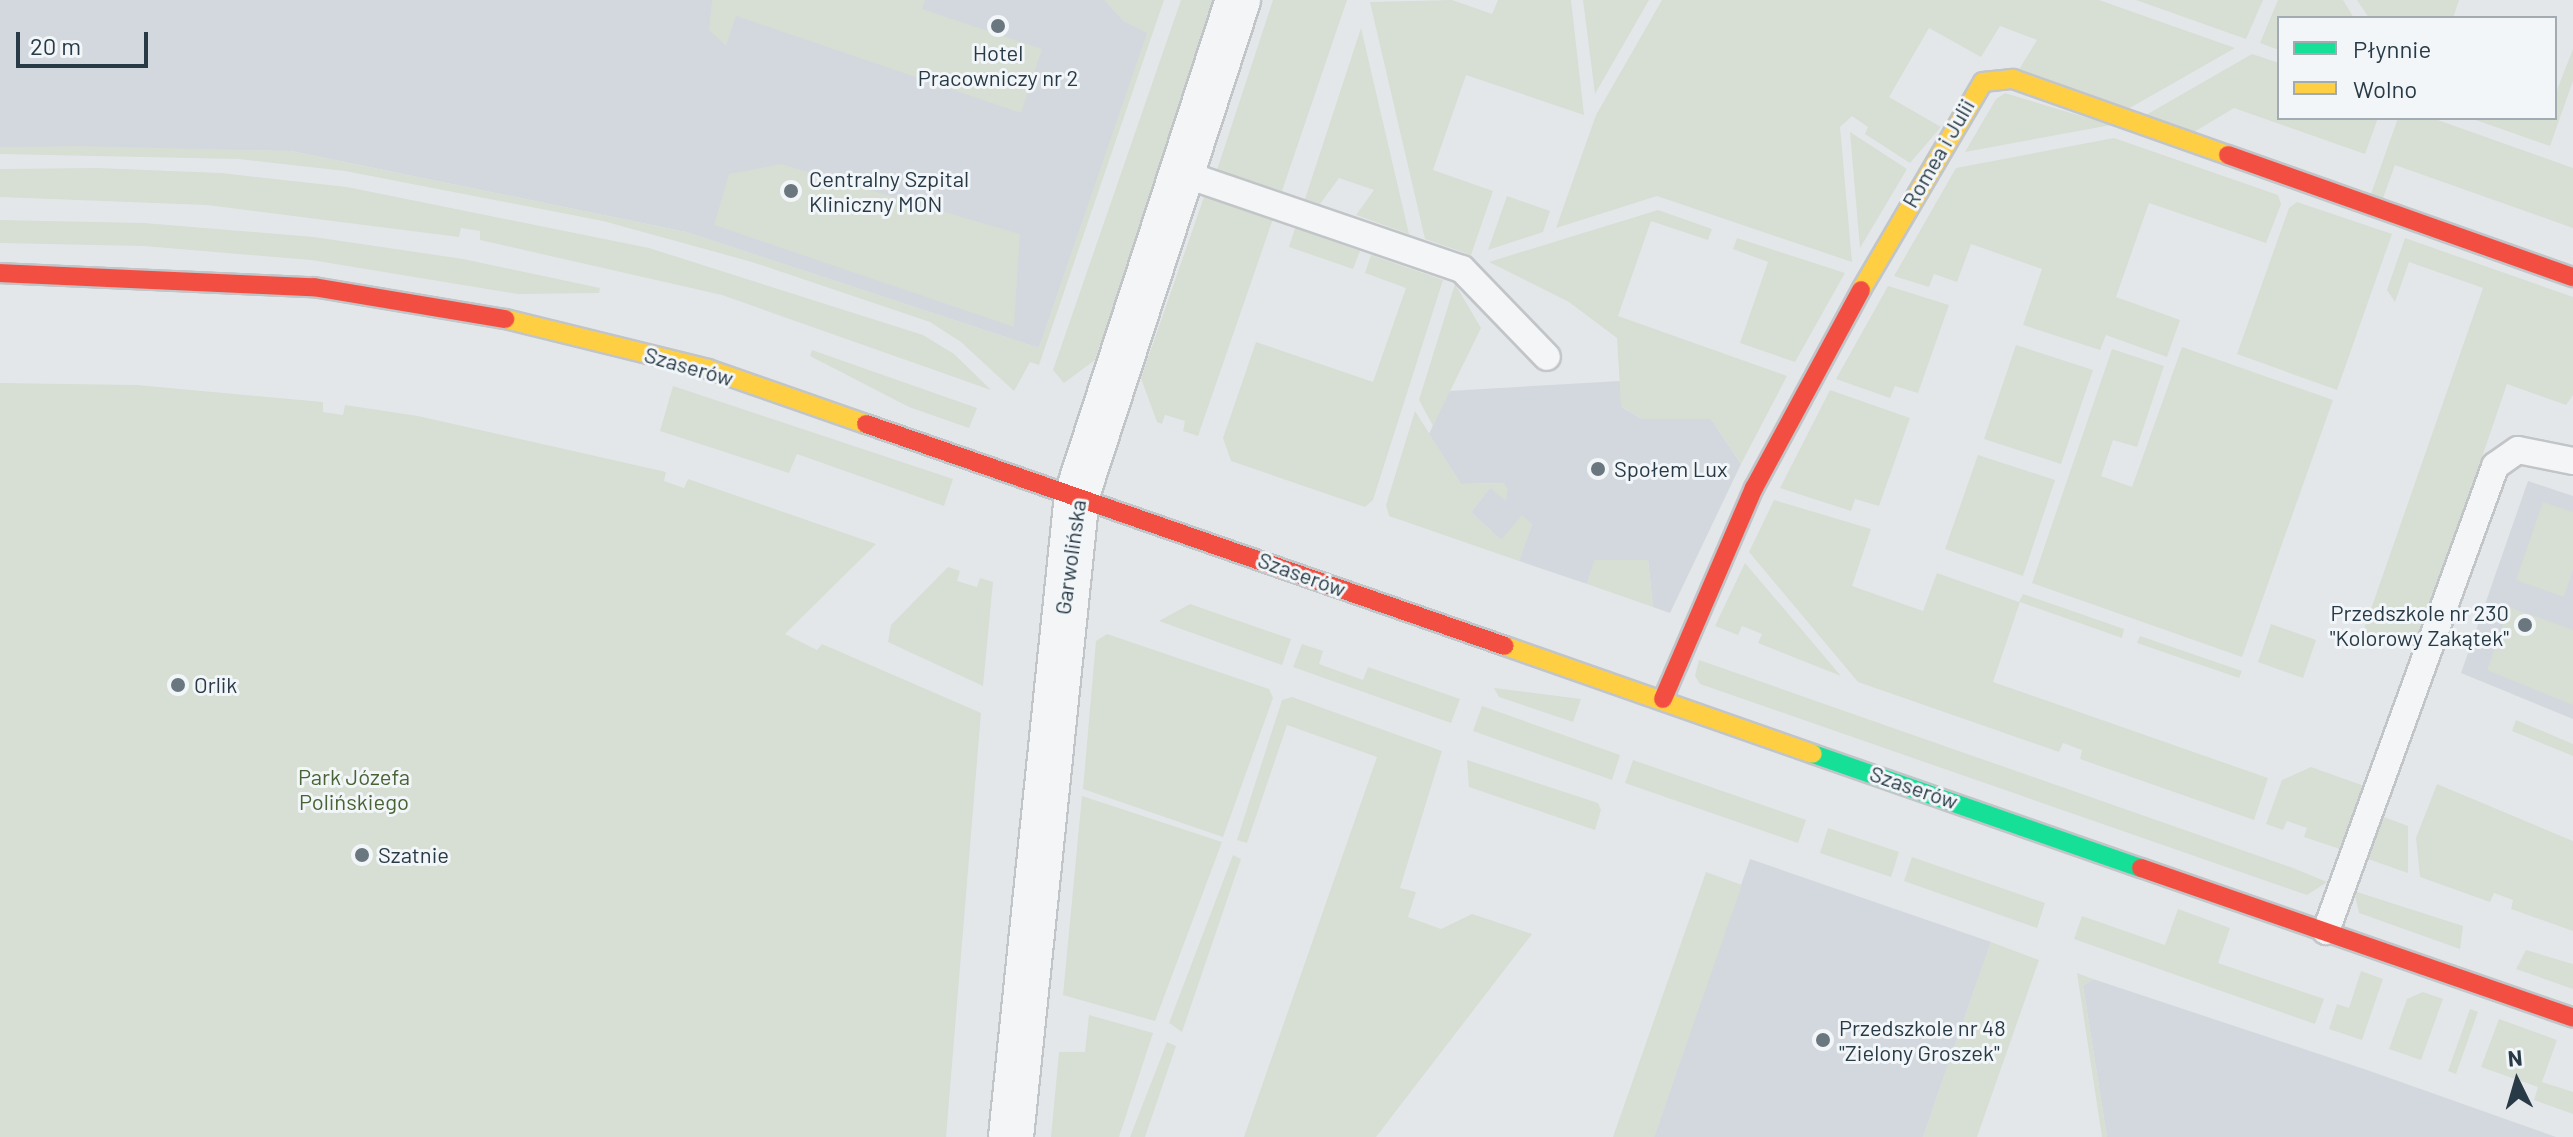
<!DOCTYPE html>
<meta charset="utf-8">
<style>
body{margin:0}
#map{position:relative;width:2573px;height:1137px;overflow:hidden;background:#e4e7ea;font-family:Barlow,sans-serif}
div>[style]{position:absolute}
.built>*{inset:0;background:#d2d8dd}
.green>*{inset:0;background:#d7ded4}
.roads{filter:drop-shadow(2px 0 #c2c5c8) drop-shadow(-2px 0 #c2c5c8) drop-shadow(0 2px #c2c5c8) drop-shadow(0 -2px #c2c5c8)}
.lane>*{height:26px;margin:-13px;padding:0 13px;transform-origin:13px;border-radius:13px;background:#f4f5f6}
.street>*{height:44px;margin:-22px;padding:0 22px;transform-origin:22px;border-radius:22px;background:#f4f5f6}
.fast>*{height:18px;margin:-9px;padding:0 9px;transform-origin:9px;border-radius:9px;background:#16e098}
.slow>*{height:18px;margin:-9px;padding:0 9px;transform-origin:9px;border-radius:9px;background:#ffcf43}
.jam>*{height:18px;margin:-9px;padding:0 9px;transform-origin:9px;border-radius:9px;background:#f24e42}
.dots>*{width:22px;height:22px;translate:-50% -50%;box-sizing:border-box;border:4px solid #f2f6f9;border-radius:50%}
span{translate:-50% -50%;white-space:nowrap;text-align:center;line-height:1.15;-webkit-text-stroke:6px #f2f6f9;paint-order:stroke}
.poi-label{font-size:22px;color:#283a46}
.left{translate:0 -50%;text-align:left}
.right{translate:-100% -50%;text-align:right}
.street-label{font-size:22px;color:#283a46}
.park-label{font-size:22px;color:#486334}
.legend{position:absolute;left:2277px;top:16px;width:280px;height:104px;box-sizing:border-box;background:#f2f6f9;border:2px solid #a1abb1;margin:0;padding:10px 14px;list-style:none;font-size:24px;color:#283a46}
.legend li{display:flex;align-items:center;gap:16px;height:40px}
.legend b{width:40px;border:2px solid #a1abb1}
.north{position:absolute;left:2477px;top:1041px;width:80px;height:80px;-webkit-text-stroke:6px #f2f6f9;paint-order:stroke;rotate:355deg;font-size:22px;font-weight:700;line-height:32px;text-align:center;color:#283a46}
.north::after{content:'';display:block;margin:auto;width:28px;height:36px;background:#283a46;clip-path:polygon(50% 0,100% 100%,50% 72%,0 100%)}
.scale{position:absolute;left:16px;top:32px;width:132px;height:36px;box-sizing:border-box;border:4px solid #283a46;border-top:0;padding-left:10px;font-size:24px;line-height:28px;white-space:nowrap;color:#283a46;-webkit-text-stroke:6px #f2f6f9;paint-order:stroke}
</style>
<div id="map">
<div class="built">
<div style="clip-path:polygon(0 0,1159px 0,1039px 348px,686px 232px,291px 151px,0 147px)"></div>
<div style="clip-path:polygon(1620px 381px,1622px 407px,1642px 419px,1711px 419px,1741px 464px,1670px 613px,1653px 607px,1648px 560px,1595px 560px,1587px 584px,1519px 561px,1532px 524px,1501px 540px,1471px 512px,1490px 488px,1504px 483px,1461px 484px,1429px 434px,1449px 391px)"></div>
<div style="clip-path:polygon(2528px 481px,2573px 496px,2573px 719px,2461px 673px)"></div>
<div style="clip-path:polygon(1750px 859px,1991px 942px,1923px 1137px,1654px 1137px)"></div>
<div style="clip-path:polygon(2093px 979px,2367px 1070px,2556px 1137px,2107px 1137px,2083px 986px)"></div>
</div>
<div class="green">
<div style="clip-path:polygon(712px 0,925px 0,922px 9px,1042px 49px,1021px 113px,736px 16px,726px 46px,709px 30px)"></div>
<div style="clip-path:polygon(1104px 0,1164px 0,1039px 365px,1030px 362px,1014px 391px,961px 342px,930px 322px,752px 262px,603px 221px,345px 171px,239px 159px,0 154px,0 147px,79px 146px,291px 151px,686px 232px,1039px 348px,1147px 33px,1123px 21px)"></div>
<div style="clip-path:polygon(1181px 0,1216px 0,1095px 360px,1064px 383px,1053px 370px)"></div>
<div style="clip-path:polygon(1273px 0,1347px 0,1282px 191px,1217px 170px)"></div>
<div style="clip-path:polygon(1452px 0,1492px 14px,1498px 0,1571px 0,1584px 115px,1466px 75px,1433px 170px,1493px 191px,1471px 255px,1425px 239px,1370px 2px)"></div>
<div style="clip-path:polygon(1583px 0,1649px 0,1595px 94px)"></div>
<div style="clip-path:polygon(1662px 0,2099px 0,2235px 48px,2128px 109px,2018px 71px,2037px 40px,2000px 26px,1981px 57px,1929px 28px,1889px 97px,1941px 127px,1910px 163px,1865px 134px,1868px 127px,1852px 116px,1840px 127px,1852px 262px,1657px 196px,1556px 228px,1596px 115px)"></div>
<div style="clip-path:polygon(2136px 0,2263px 0,2246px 39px)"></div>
<div style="clip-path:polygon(2278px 0,2343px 0,2354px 18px,2279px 18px,2279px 50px,2260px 43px)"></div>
<div style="clip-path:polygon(2357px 0,2459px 0,2453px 18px,2369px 18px)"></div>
<div style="clip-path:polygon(1361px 28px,1409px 234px,1356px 215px,1374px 190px,1339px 178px,1320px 204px,1305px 199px)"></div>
<div style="clip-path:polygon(2573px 49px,2573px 81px,2550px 146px,2470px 118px,2555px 118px,2555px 95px)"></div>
<div style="clip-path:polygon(2252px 54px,2279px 63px,2279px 118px,2378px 118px,2365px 154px,2234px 108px,2194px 132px,2146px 115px)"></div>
<div style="clip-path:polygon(2005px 93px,2111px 125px,1965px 152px,1996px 99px)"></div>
<div style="clip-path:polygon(2398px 118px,2432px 118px,2573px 168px,2573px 228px,2395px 165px,2383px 198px,2371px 194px)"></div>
<div style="clip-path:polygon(1850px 132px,1907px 169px,1860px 248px)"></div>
<div style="clip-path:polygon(2114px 138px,2278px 195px,2281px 204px,2266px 243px,2149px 203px,2116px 297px,2180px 320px,2167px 357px,2106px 335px,2100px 350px,2023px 325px,2042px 269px,1971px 244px,1957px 282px,1934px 274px,1929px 287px,1894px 276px,1956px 168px)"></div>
<div style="clip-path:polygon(781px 164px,1020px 234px,1014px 327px,714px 225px,729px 174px)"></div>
<div style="clip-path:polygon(98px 168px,221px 173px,347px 187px,649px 248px,923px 335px,954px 354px,991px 390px,722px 295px,480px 240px,480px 231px,461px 228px,459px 237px,207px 205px,0 197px,0 169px)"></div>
<div style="clip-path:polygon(1210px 194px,1274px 216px,1198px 436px,1183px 431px,1185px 421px,1165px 415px,1162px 424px,1157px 422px,1141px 378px,1204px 197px)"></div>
<div style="clip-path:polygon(1507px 196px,1550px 211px,1543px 232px,1488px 250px)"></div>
<div style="clip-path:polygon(2297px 202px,2392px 234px,2337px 390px,2237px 354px,2289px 208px)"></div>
<div style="clip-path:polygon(1658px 210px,1712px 229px,1708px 240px,1651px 221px,1618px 316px,1787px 376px,1741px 464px,1711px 419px,1642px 419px,1621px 406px,1617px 338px,1569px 302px,1489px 262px)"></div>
<div style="clip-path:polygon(0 220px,144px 223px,314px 237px,463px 259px,600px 288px,599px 293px,518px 294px,311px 260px,144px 246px,0 243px)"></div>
<div style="clip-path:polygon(1295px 228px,1360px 251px,1353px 269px,1289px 247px)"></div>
<div style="clip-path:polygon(1737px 238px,1845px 273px,1795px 362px,1740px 343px,1768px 262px,1733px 249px)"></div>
<div style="clip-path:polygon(2405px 238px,2573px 297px,2573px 395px,2566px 405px,2507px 384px,2416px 650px,2363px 632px,2483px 288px,2409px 262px,2395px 302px,2387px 290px)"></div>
<div style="clip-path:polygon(1371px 255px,1443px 280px,1373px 500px,1365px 507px,1231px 461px,1223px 438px,1256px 342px,1373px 382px,1406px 288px,1365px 273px)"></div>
<div style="clip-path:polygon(1455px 284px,1481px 328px,1433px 426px,1419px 400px)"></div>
<div style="clip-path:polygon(1888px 286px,1949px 305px,1918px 393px,1895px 386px,1890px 398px,1836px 379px)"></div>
<div style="clip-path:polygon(2016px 345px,2093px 370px,2061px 464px,1984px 439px)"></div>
<div style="clip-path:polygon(2182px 347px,2333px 400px,2242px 657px,2032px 583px,2112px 349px,2164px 366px,2137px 447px,2113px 440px,2101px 476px,2132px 487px)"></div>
<div style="clip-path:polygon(812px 350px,977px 408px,969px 428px,909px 407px,810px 356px)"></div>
<div style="clip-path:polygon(0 383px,137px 385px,323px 402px,323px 412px,343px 415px,345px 405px,418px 416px,666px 472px,664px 481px,684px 488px,688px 479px,876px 544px,785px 634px,817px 650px,822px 644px,981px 713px,946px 1137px,0 1137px)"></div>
<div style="clip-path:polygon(673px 386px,953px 479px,944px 506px,797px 454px,789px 473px,660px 431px)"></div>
<div style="clip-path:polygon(1830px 390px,1910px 418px,1879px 506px,1855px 499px,1851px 511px,1780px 488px)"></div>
<div style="clip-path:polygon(1415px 411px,1461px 484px,1504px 483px,1508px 489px,1506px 501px,1490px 488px,1471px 512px,1501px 540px,1522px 515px,1532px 524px,1519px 561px,1389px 516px,1386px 505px)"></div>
<div style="clip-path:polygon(1978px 455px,2055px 480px,2023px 576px,1945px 549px)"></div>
<div style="clip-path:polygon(1774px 500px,1871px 529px,1852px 586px,1923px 611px,1937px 573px,2019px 602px,2023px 594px,2124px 629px,2122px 638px,2020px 602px,1993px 682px,2268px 778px,2254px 820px,2080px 759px,2082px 750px,2063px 743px,2059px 752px,1858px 682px,1749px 552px)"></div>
<div style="clip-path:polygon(2543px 502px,2573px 512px,2573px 570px,2564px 597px,2516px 580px)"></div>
<div style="clip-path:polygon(1595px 560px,1648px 560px,1653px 607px,1587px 584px)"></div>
<div style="clip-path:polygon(1745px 563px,1841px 676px,1758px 643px,1762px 634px,1742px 626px,1738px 635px,1715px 626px)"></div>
<div style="clip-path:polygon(948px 567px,960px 571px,957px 581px,977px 587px,980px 578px,993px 582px,983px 686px,888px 642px,891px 625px)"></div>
<div style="clip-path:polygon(1190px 604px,1291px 639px,1282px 665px,1159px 621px)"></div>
<div style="clip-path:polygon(2509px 607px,2573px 630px,2573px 705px,2487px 670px)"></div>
<div style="clip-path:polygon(2271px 624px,2316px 640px,2303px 678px,2258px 662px)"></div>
<div style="clip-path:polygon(1107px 634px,1269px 689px,1273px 698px,1223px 837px,1083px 789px,1096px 641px)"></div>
<div style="clip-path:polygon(2140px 636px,2242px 671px,2239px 678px,2137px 643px)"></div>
<div style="clip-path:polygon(1302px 644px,1323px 651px,1319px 664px,1363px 680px,1368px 667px,1460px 699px,1451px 723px,1293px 667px)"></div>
<div style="clip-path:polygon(1699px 660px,2293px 868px,2327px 882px,2307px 895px,1700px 684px,1695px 676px)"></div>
<div style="clip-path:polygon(1494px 688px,1581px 699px,1573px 722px,1499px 697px)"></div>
<div style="clip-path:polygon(1292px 697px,1442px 751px,1400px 888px,1416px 892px,1408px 917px,1441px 929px,1472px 914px,1532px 934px,1376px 1137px,1244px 1137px,1377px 757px,1287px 725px,1247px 843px,1237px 840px,1282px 700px)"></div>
<div style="clip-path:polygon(1482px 706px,1620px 755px,1612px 780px,1473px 731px)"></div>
<div style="clip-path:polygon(2516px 720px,2573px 744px,2573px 756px,2512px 731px)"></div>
<div style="clip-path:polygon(1467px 760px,1598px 803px,1601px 810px,1595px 830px,1469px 787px)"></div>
<div style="clip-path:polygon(1633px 760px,1806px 820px,1798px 843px,1625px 783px)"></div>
<div style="clip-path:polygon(2311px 767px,2367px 787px,2343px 850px,2304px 837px,2307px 828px,2287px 821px,2283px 830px,2266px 824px,2282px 780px)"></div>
<div style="clip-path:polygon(2437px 784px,2573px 841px,2573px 931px,2511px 909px,2513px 900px,2494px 893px,2490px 902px,2420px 877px,2416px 838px)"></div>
<div style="clip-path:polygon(1082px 796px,1222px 842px,1155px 1021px,1063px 995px)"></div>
<div style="clip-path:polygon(2381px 816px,2408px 826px,2408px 873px,2365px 858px)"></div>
<div style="clip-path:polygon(1828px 828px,1899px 852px,1891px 877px,1820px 853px)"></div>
<div style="clip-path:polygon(1233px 855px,1241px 859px,1182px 1032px,1169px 1023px)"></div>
<div style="clip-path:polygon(1912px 857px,2045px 903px,2037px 928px,1904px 881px)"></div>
<div style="clip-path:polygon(1706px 872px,1742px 885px,1654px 1137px,1613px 1137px)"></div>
<div style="clip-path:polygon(2354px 891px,2463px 926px,2460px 949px,2359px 913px)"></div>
<div style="clip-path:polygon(2178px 909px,2230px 928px,2218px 963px,2324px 999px,2315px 1024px,2074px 939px,2082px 916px,2165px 945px)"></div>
<div style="clip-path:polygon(1991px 942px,2039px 960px,1977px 1137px,1923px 1137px)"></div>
<div style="clip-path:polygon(2526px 950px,2573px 964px,2573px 989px,2516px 969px)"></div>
<div style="clip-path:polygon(2361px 971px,2383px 979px,2362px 1040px,2329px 1029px,2337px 1004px,2349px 1008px)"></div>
<div style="clip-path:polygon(2077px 973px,2093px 979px,2083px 986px,2107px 1137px,2102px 1137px)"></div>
<div style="clip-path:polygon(2423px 992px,2443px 999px,2421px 1060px,2389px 1049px,2407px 999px)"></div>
<div style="clip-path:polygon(2470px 1009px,2478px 1012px,2456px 1074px,2448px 1071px)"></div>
<div style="clip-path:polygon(1089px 1015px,1153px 1033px,1119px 1137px,1051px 1137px,1059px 1052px,1085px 1052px)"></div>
<div style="clip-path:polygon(2499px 1019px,2557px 1040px,2542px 1082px,2573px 1092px,2573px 1114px,2534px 1100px,2538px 1087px,2481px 1067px)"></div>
<div style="clip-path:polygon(1167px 1042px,1176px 1046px,1145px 1137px,1130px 1137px)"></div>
</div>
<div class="roads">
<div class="lane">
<div style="left:1181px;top:173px;width:297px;rotate:18.9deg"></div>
<div style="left:1462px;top:269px;width:122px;rotate:46deg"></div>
<div style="left:2326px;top:931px;width:495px;rotate:-70deg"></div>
<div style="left:2495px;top:466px;width:28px;rotate:-35deg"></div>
<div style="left:2518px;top:450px;width:56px;rotate:11.3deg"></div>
</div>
<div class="street">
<div style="left:1011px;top:1137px;width:645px;rotate:-84.13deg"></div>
<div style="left:1077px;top:495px;width:521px;rotate:-71.98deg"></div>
</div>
<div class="fast">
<div style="left:1813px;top:754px;width:347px;rotate:19.2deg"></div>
</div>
<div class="slow">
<div style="left:1861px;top:290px;width:241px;rotate:-59.6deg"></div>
<div style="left:1983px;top:82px;width:30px;rotate:-6deg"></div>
<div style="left:2013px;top:79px;width:228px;rotate:19.5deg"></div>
<div style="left:505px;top:319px;width:209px;rotate:13.8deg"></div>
<div style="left:708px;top:369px;width:167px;rotate:19.2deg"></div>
<div style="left:1505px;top:646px;width:326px;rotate:19.3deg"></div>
</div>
<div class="jam">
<div style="left:2228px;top:155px;width:366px;rotate:19.5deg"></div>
<div style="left:0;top:273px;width:314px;rotate:2.6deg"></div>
<div style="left:314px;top:287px;width:194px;rotate:9.5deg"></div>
<div style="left:866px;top:424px;width:676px;rotate:19.16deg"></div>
<div style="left:1663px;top:699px;width:230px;rotate:-66.7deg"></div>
<div style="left:1754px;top:488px;width:225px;rotate:-61.6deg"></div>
<div style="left:2141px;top:868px;width:457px;rotate:19.1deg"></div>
</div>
</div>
<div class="dots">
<div style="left:998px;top:26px;background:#6a777f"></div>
<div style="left:791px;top:191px;background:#6a777f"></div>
<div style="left:1598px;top:469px;background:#6a777f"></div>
<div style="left:2525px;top:625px;background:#6a777f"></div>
<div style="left:178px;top:685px;background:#6a777f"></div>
<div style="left:362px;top:855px;background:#6a777f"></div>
<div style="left:1823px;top:1040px;background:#6a777f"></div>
</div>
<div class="poi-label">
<span style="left:998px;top:65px">Hotel<br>Pracowniczy nr 2</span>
<span class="left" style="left:809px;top:191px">Centralny Szpital<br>Kliniczny MON</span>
<span class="left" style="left:1614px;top:469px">Społem Lux</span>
<span class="right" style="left:2509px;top:625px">Przedszkole nr 230<br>"Kolorowy Zakątek"</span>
<span class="left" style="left:194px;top:685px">Orlik</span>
<span class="left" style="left:378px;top:855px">Szatnie</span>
<span class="left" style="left:1839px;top:1040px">Przedszkole nr 48<br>"Zielony Groszek"</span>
</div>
<div class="street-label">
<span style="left:1938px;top:153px;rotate:-60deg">Romea i Julii</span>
<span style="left:689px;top:366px;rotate:16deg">Szaserów</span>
<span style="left:1070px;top:557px;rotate:-82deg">Garwolińska</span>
<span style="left:1302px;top:574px;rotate:20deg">Szaserów</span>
<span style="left:1914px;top:787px;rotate:19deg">Szaserów</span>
</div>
<div class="park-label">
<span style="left:354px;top:789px">Park Józefa<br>Polińskiego</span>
</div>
<ul class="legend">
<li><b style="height:10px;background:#16e098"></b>Płynnie</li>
<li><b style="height:10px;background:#ffcf43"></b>Wolno</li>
</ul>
<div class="north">N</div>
<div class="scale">20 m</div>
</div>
